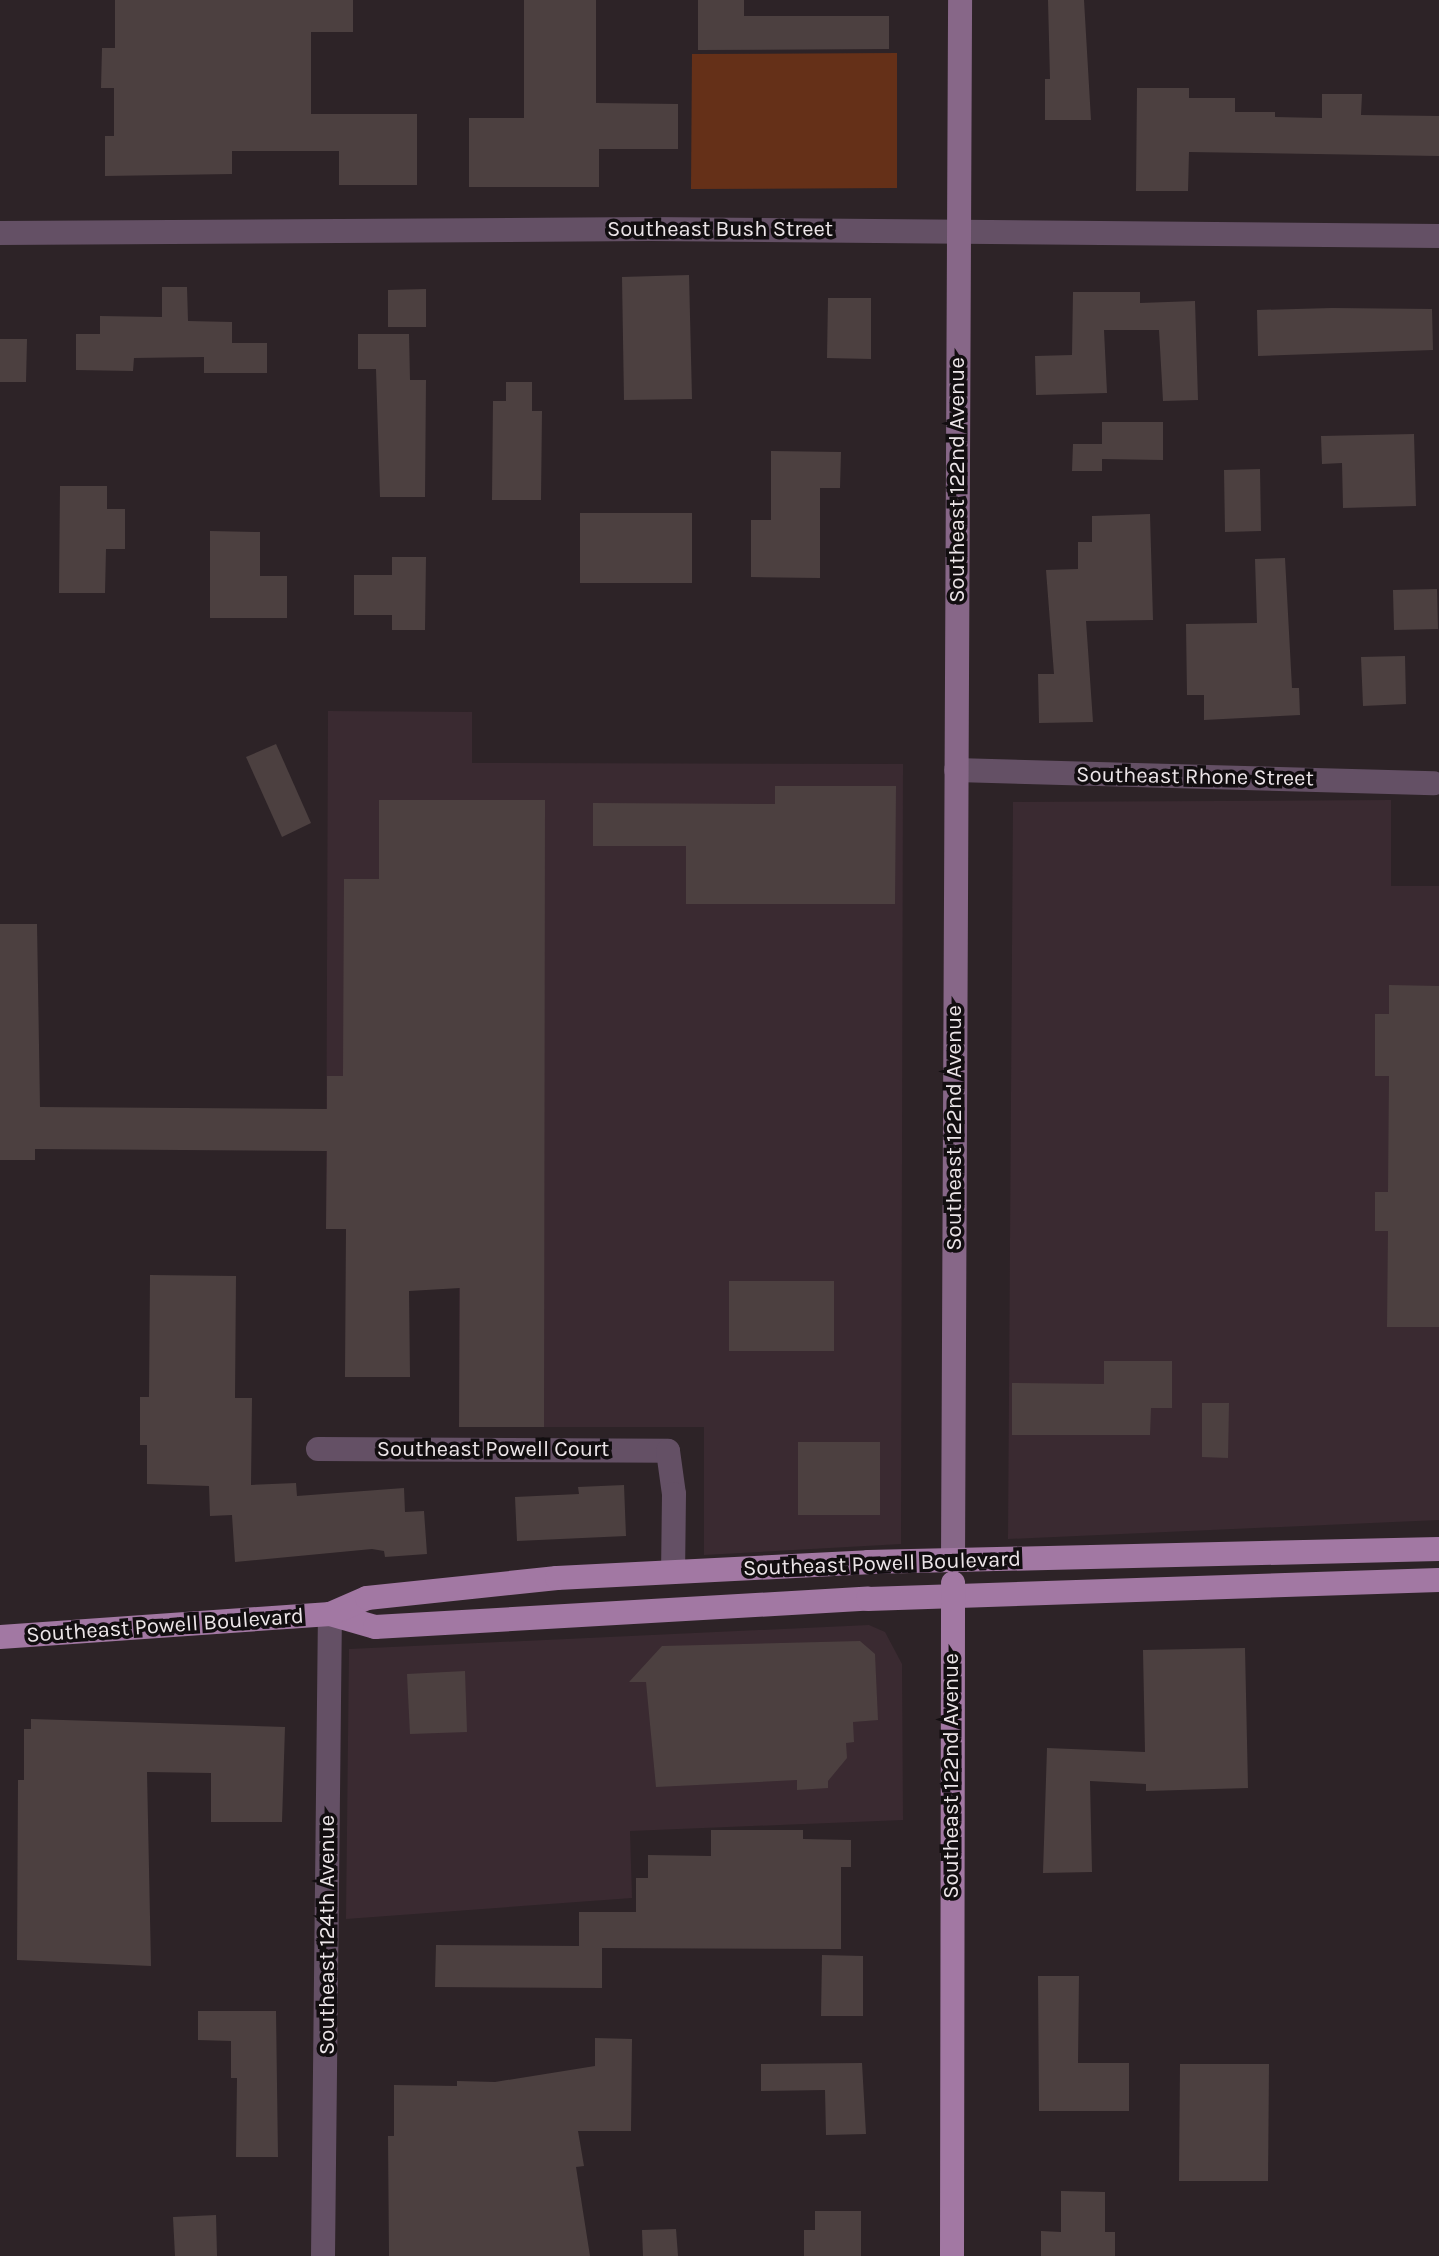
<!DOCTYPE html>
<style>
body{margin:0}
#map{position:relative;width:1439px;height:2256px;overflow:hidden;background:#2d2327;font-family:Karla,sans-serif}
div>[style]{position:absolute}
.built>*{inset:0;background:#3a2a31}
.green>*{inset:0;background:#653018}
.building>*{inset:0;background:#4c4040}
.minor>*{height:24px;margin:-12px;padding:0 12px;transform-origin:12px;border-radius:12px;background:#645065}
.secondary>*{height:24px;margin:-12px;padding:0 12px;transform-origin:12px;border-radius:12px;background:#876788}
.primary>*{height:24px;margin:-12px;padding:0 12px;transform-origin:12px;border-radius:12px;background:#a278a3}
span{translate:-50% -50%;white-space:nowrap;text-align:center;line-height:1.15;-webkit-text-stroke:7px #120e10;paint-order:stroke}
.street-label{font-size:22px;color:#ece5e8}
</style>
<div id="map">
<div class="built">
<div style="clip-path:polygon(328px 711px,472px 712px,472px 763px,903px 764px,901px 1544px,704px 1555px,704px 1427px,459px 1427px,459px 1230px,326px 1229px)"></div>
<div style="clip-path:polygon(1391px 800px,1391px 886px,1439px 886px,1439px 1520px,1008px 1539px,1013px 802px)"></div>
<div style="clip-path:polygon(869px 1625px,885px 1632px,902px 1664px,903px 1820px,630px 1831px,632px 1898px,346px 1919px,349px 1649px)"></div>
</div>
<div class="green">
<div style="clip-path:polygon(897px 53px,897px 188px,691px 189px,692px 54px)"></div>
</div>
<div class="building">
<div style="clip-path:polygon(115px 0,353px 0,353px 32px,311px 32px,311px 114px,417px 114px,417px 185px,339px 185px,339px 151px,232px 151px,232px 174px,105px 176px,105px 136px,114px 136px,114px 88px,101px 88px,102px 48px,115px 48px)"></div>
<div style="clip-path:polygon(524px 0,596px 0,596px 103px,678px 104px,678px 149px,599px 149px,599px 187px,469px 187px,469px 118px,524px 118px)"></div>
<div style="clip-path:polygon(698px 0,744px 0,744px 16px,889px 16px,889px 49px,698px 50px)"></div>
<div style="clip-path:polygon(1048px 0,1084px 0,1091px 120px,1045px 120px,1045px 79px,1050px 79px)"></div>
<div style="clip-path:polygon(1137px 88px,1189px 88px,1189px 98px,1235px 98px,1235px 112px,1275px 112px,1275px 117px,1322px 118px,1322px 94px,1362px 94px,1361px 115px,1439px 116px,1439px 156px,1189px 152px,1188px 191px,1136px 191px)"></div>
<div style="clip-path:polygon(689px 275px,692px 399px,624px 400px,622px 277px)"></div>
<div style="clip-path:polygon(162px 287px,187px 287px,188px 321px,232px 322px,232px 343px,267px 343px,267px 373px,204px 373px,204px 357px,134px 358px,133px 371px,76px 370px,76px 334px,100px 334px,100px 316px,162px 317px)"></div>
<div style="clip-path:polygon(426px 289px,426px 327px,388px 327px,388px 290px)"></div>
<div style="clip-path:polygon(1073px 292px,1140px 292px,1140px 303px,1195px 301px,1198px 400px,1163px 401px,1159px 330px,1104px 330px,1107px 393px,1036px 395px,1035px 356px,1072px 355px)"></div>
<div style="clip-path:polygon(828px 298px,871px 298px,871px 359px,827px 358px)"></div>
<div style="clip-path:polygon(1332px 308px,1432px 309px,1433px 350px,1258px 356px,1257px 310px)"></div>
<div style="clip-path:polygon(358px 334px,409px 334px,410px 380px,426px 380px,425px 497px,380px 497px,376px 369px,358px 369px)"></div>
<div style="clip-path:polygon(0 339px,27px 339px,26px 382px,0 382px)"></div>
<div style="clip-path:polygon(506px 382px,532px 382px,532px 411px,542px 411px,541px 500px,492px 500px,493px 401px,506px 401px)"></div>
<div style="clip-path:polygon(1102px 422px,1163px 422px,1163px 460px,1102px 459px,1102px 471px,1072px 471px,1073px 444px,1102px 444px)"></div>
<div style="clip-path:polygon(1414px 434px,1416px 506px,1343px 508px,1342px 463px,1322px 464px,1321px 436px)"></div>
<div style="clip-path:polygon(771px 451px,841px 452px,840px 488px,820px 488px,820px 578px,751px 577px,751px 520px,771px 520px)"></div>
<div style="clip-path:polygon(1260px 469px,1261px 531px,1225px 532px,1224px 470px)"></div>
<div style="clip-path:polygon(60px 486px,107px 486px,107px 509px,125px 509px,125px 549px,106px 549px,105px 593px,59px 593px)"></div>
<div style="clip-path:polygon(580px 513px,692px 513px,692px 583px,580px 583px)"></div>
<div style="clip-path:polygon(1150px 514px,1153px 620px,1086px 621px,1093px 722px,1039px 723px,1038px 674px,1054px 674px,1046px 570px,1078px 569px,1078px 542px,1092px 542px,1092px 516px)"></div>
<div style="clip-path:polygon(210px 531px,260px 532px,260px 576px,287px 576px,287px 618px,210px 618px)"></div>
<div style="clip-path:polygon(392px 557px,426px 557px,425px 630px,392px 630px,392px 615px,354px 615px,354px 575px,392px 575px)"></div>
<div style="clip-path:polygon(1285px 558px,1292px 688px,1299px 688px,1300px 715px,1204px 720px,1204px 695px,1187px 695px,1186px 624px,1257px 623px,1255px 559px)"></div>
<div style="clip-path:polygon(1437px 589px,1438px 629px,1394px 630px,1393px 590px)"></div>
<div style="clip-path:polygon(1405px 656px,1406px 704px,1363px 706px,1361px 657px)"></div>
<div style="clip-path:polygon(276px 744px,311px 823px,282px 837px,246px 757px)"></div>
<div style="clip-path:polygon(775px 786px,896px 786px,895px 904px,686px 904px,686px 846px,593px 846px,593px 803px,775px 804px)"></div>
<div style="clip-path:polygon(379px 800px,545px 800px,544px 1427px,459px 1427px,460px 1288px,409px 1291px,410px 1377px,345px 1377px,346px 1229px,326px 1229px,327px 1151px,35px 1149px,35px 1160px,0 1160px,0 924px,37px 924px,40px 1107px,327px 1109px,327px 1076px,343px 1076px,344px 879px,379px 879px)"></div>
<div style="clip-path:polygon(1389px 985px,1439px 986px,1439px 1327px,1387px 1327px,1388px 1231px,1375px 1231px,1375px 1192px,1388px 1192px,1389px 1076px,1375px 1076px,1375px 1014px,1389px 1014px)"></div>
<div style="clip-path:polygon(150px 1275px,236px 1276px,235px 1398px,252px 1398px,251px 1485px,296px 1483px,297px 1496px,404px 1488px,405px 1512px,424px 1511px,427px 1554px,385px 1557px,384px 1551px,372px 1549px,235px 1562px,232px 1515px,210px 1516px,209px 1486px,147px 1484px,147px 1445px,140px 1445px,140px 1397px,149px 1397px)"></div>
<div style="clip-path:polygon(729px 1281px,834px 1281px,834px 1351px,729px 1351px)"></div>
<div style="clip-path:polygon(1104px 1361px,1172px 1361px,1172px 1408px,1151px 1408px,1150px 1435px,1012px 1435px,1012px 1383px,1104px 1384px)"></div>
<div style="clip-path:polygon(1202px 1403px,1229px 1403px,1228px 1458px,1202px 1457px)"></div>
<div style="clip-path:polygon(798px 1442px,880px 1442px,880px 1515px,798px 1515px)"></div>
<div style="clip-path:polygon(624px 1485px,626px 1536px,517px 1541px,515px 1497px,579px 1494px,578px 1487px)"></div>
<div style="clip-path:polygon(860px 1641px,875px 1654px,878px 1720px,853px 1722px,854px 1742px,846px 1743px,847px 1758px,828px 1781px,828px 1788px,797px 1790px,797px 1780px,656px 1787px,646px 1682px,629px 1682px,662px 1646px)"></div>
<div style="clip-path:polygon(1245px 1648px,1248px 1788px,1146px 1791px,1146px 1784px,1090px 1781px,1092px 1872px,1043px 1873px,1047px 1748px,1145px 1752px,1143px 1650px)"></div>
<div style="clip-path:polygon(465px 1671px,467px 1732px,410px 1734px,407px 1674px)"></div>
<div style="clip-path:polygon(31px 1719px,285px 1727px,282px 1822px,211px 1822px,211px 1773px,147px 1772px,151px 1966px,17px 1960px,18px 1780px,24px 1780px,24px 1729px,31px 1729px)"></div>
<div style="clip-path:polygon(711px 1830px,803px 1830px,803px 1839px,851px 1840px,851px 1867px,841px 1867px,841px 1949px,602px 1948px,602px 1988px,435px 1987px,436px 1945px,579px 1946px,579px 1912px,636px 1912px,636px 1878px,648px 1878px,648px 1855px,711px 1856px)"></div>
<div style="clip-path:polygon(822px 1955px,863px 1956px,863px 2016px,821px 2016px)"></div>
<div style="clip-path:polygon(1038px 1976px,1079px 1976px,1078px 2063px,1129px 2063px,1129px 2111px,1039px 2111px)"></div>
<div style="clip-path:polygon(198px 2011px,276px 2011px,278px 2157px,236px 2157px,237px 2078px,231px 2078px,231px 2041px,198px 2040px)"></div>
<div style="clip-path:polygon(595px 2038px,632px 2039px,631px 2131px,578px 2131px,584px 2166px,576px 2167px,590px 2256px,389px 2256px,388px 2136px,394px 2136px,394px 2085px,457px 2086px,457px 2081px,495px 2082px,595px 2066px)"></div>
<div style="clip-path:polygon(862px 2063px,866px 2134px,826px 2135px,825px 2090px,761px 2091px,761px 2064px)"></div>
<div style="clip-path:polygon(1180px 2064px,1269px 2064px,1268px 2181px,1179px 2181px)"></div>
<div style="clip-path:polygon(1061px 2191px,1105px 2192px,1105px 2232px,1115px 2232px,1115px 2256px,1041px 2256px,1041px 2231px,1061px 2232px)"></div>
<div style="clip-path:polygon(815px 2211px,861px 2211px,861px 2256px,804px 2256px,804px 2230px,815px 2230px)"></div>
<div style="clip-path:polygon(216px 2215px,217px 2256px,175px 2256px,173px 2217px)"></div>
<div style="clip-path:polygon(676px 2229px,678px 2256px,643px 2256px,642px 2230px)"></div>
</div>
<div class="minor">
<div style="left:0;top:233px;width:651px;rotate:-0.35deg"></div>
<div style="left:651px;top:229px;width:788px;rotate:0.51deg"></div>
<div style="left:956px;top:770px;width:478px;rotate:1.6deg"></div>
<div style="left:318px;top:1449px;width:350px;rotate:0.3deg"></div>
<div style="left:668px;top:1451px;width:43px;rotate:82.1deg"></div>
<div style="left:674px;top:1494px;width:78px;rotate:90.7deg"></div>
<div style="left:323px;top:2256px;width:642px;rotate:-89.38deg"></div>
</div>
<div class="secondary">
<div style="left:953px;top:1561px;width:1561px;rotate:-89.74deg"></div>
</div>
<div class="primary">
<div style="left:330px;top:1614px;width:47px;rotate:16.1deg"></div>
<div style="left:375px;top:1627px;width:494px;rotate:-3.3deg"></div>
<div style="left:868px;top:1599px;width:571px;rotate:-1.91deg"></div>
<div style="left:0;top:1637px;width:331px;rotate:-4deg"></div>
<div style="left:330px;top:1614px;width:40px;rotate:-23.4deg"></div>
<div style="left:367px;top:1598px;width:191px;rotate:-6deg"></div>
<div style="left:557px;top:1578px;width:311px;rotate:-2.9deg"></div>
<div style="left:868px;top:1562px;width:571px;rotate:-1.3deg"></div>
<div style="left:952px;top:2256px;width:673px;rotate:-89.91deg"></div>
</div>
<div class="street-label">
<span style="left:720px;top:230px">Southeast Bush Street</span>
<span style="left:958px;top:480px;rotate:-90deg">Southeast 122nd Avenue</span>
<span style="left:1195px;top:777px;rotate:1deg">Southeast Rhone Street</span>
<span style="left:955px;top:1128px;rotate:-90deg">Southeast 122nd Avenue</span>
<span style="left:493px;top:1450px">Southeast Powell Court</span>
<span style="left:882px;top:1564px;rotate:-2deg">Southeast Powell Boulevard</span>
<span style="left:165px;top:1626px;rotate:-4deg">Southeast Powell Boulevard</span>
<span style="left:952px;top:1776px;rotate:-90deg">Southeast 122nd Avenue</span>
<span style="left:328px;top:1935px;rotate:-90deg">Southeast 124th Avenue</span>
</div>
</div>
